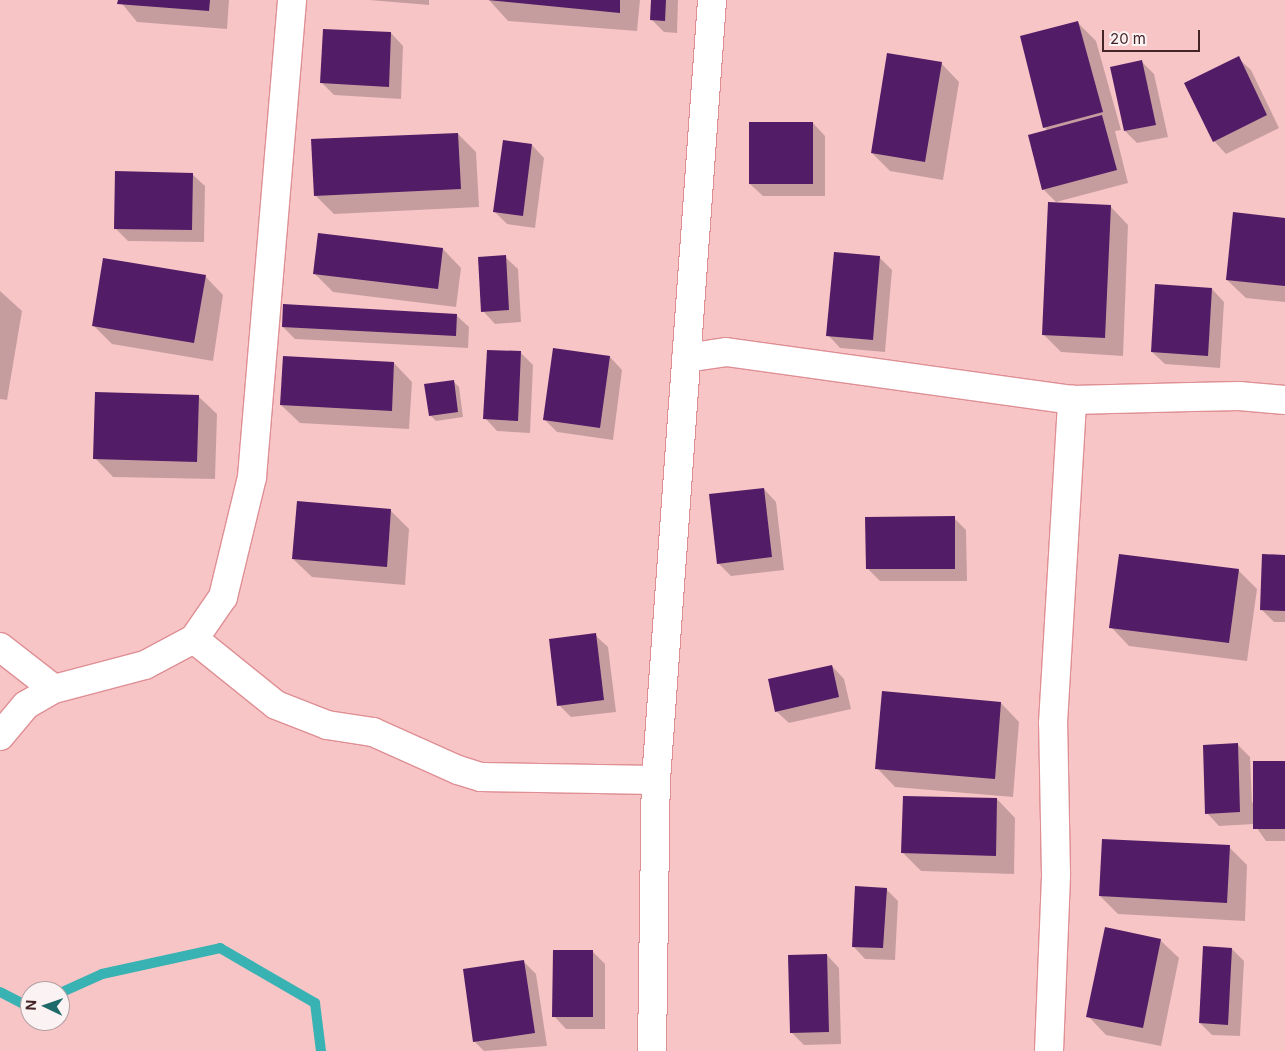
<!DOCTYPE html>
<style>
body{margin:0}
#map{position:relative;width:1285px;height:1051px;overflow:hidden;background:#f8c5c7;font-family:Inter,sans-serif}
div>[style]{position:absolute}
.shadow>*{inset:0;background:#0003}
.stream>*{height:10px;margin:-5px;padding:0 5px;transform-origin:5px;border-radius:5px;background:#38b2b2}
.building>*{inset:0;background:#521c67}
.roads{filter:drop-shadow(1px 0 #de8f94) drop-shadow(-1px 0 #de8f94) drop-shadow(0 1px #de8f94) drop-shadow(0 -1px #de8f94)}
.minor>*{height:28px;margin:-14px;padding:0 14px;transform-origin:14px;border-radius:14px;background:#fff}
span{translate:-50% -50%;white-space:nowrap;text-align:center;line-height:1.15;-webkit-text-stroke:5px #fbf2f3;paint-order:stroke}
.north{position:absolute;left:20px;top:981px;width:50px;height:50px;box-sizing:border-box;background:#fbf2f3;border:1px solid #b2a0a1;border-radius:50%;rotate:273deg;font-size:14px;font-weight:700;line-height:20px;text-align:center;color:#442427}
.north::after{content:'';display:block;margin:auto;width:18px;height:22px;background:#1e6a6a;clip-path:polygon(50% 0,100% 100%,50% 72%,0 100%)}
.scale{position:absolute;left:1102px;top:30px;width:98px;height:22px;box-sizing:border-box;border:2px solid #442427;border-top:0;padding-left:6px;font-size:15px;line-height:18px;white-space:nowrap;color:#442427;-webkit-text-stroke:4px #fbf2f3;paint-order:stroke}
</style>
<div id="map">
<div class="shadow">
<div style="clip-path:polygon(119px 0,229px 0,227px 29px,137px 22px)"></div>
<div style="clip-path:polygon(369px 0,429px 0,429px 5px)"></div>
<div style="clip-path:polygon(489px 0,640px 0,637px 31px,508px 21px)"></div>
<div style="clip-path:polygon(652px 0,678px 0,677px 33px,664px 32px,652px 20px)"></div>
<div style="clip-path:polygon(1077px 22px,1096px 41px,1121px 130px,1115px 131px,1128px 183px,1056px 202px,1043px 189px,1048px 131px,1044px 127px)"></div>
<div style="clip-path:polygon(391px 33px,403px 46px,401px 99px,334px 95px,322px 83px)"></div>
<div style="clip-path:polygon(1238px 58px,1251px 70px,1279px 128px,1226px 154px,1214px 141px)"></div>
<div style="clip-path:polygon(1142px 62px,1154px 74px,1168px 137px,1137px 143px,1125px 131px)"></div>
<div style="clip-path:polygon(941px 63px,959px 82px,943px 180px,890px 171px,872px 153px)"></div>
<div style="clip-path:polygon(813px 123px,825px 136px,825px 196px,763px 196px,750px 184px)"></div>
<div style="clip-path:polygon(458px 134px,476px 152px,479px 207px,334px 214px,316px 196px)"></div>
<div style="clip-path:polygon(532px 145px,544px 158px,535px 228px,507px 224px,494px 211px)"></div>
<div style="clip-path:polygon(192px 174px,205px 186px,204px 242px,128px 241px,115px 228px)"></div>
<div style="clip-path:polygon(1110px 206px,1128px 225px,1123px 356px,1061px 352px,1043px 334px)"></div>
<div style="clip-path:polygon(1285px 219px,1285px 302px,1246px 298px,1227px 280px)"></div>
<div style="clip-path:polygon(443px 249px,461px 268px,456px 307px,333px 292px,314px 273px)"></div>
<div style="clip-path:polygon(505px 257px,518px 269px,521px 322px,495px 324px,483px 311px)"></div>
<div style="clip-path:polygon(879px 257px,892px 270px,885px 352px,840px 348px,828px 335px)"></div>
<div style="clip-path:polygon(205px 276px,223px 295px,213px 361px,112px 344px,93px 325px)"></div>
<div style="clip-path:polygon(1212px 289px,1224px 302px,1220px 368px,1165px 364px,1152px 352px)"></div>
<div style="clip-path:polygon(0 291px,22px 311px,7px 400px,0 399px)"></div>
<div style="clip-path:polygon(456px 315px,469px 327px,468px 348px,295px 339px,283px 327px)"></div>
<div style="clip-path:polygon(521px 353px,533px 365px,530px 433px,497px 431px,485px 418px)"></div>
<div style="clip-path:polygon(610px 357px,622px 370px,613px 440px,557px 432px,544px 419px)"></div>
<div style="clip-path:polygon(394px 363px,412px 382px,409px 429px,300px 423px,281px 405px)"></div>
<div style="clip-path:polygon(453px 381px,459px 387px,463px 417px,436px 421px,430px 415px)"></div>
<div style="clip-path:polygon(198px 396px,217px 414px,215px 479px,113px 477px,95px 458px)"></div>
<div style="clip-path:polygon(764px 489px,776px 502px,784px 570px,731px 576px,718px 563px)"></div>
<div style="clip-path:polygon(391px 511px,409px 529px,405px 585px,312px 577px,293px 559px)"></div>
<div style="clip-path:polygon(954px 518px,966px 530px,967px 581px,880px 581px,867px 568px)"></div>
<div style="clip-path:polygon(1285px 556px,1285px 622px,1274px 622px,1261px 609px)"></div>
<div style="clip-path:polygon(1238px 570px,1257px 589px,1247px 661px,1129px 646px,1111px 627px)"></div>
<div style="clip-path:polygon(595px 635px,608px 647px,616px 712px,571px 717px,559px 705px)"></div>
<div style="clip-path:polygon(832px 666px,844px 679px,851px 709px,789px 723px,776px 711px)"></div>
<div style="clip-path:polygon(1001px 703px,1019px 722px,1013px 797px,895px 787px,877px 768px)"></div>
<div style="clip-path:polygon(1238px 745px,1250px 757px,1252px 803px,1285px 762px,1285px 841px,1266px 841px,1254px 824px,1219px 826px,1207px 813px)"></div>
<div style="clip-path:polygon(997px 799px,1015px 818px,1014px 874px,921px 871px,903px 853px)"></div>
<div style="clip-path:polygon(1229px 847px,1247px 865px,1245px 921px,1118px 914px,1100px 896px)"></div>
<div style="clip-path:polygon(886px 889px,898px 901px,895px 960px,865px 959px,853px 946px)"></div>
<div style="clip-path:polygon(1160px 940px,1179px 958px,1161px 1046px,1106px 1035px,1088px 1016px)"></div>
<div style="clip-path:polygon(1232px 949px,1244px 961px,1240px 1036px,1212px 1035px,1200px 1023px)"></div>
<div style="clip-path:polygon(593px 952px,605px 964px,605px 1029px,566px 1029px,554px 1016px)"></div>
<div style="clip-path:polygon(827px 955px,839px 968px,841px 1044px,804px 1045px,791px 1032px)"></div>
<div style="clip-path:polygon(524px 962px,536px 974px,547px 1046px,484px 1051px,475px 1042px)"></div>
</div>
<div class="stream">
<div style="left:0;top:992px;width:34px;rotate:27deg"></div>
<div style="left:60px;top:993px;width:46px;rotate:-24.3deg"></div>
<div style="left:102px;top:974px;width:121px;rotate:-12.4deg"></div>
<div style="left:220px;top:948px;width:110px;rotate:30.1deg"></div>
<div style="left:315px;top:1003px;width:48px;rotate:82.9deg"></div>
</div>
<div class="building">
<div style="clip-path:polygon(118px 0,210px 0,209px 11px,117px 4px)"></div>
<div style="clip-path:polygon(488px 0,620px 0,620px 13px)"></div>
<div style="clip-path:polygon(651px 0,666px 0,665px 21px,650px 20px)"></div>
<div style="clip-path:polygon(1078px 21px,1103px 112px,1043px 128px,1020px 36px)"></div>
<div style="clip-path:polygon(323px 29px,391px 32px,389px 87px,320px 83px)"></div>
<div style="clip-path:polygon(887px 53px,942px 62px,925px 162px,871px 153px)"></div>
<div style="clip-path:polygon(1239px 56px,1267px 115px,1213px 142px,1184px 83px)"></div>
<div style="clip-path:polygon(1142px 60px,1156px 125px,1124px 131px,1110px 67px)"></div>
<div style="clip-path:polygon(1102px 115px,1117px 170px,1042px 190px,1028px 135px)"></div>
<div style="clip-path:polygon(749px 122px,813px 122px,813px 184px,749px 184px)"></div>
<div style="clip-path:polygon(458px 133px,461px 189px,314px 196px,311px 139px)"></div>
<div style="clip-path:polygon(503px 140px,532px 144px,523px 216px,493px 212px)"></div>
<div style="clip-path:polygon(115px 171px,193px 173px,192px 230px,114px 229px)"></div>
<div style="clip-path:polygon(1048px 202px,1111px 205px,1105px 338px,1042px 335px)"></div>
<div style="clip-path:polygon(1233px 212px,1285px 218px,1285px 286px,1226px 280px)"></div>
<div style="clip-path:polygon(318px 233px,443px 248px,438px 289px,313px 274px)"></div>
<div style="clip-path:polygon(834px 252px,880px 256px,873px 340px,826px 336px)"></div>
<div style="clip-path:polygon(506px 255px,509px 310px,481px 312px,478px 257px)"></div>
<div style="clip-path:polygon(103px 258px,206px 275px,194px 343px,92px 326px)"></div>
<div style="clip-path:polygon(1155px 284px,1212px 288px,1208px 356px,1151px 352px)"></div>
<div style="clip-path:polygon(283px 304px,457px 314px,456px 336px,282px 327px)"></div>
<div style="clip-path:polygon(553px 348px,610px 356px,600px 428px,543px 420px)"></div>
<div style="clip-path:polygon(487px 350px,521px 351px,518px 421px,483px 419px)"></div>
<div style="clip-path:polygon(283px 356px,394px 362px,392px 411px,280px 405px)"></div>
<div style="clip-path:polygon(454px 380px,458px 412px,429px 416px,424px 384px)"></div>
<div style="clip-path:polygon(95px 392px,199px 395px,197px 462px,93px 459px)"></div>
<div style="clip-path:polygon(764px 488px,772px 557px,717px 564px,709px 494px)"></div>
<div style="clip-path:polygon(297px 501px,391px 509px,387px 567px,292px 559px)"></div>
<div style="clip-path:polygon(955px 516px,955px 569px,866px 569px,865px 517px)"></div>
<div style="clip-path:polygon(1119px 554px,1239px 569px,1229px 643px,1109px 628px)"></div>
<div style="clip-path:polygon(1262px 554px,1285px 555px,1285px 611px,1260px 610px)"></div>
<div style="clip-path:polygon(596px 633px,604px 700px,557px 706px,549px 639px)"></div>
<div style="clip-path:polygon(832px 665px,839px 697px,775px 712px,768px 679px)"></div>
<div style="clip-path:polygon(882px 691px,1001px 702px,995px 779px,875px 769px)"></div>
<div style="clip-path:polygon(1238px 743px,1240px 812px,1205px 814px,1203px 745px)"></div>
<div style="clip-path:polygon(1253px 761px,1285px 761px,1285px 829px,1253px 829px)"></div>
<div style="clip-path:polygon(903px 796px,997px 798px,996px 856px,901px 853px)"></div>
<div style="clip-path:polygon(1102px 839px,1230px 845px,1227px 903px,1099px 896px)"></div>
<div style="clip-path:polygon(855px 886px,887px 888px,883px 948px,852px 947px)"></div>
<div style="clip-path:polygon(1105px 927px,1161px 939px,1143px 1028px,1086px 1017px)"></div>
<div style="clip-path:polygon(1203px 946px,1232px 948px,1228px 1025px,1199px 1023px)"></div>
<div style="clip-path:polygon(553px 950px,593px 950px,593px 1017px,552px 1017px)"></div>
<div style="clip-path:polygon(827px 954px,829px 1032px,790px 1033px,788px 955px)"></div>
<div style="clip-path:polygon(524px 960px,535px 1033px,473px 1042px,463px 969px)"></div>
</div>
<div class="roads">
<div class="minor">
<div style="left:686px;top:358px;width:40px;rotate:-8.5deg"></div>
<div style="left:726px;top:352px;width:349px;rotate:7.9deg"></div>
<div style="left:1072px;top:400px;width:167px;rotate:-1.4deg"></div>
<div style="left:1239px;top:396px;width:46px;rotate:5deg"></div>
<div style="left:194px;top:639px;width:105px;rotate:38.8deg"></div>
<div style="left:276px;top:705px;width:55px;rotate:21.4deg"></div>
<div style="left:327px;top:725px;width:47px;rotate:8.7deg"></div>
<div style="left:373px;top:732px;width:93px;rotate:24.1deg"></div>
<div style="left:458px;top:770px;width:24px;rotate:17deg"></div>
<div style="left:481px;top:777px;width:175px;rotate:1deg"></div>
<div style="left:0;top:647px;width:68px;rotate:37.9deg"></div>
<div style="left:0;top:736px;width:40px;rotate:-50deg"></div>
<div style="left:26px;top:705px;width:32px;rotate:-30deg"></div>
<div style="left:54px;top:689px;width:94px;rotate:-14.8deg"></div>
<div style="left:145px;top:665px;width:55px;rotate:-28deg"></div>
<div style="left:194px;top:639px;width:51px;rotate:-55.4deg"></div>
<div style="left:223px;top:597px;width:123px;rotate:-76.4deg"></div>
<div style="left:252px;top:477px;width:479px;rotate:-85.2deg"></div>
<div style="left:652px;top:1051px;width:271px;rotate:-89.2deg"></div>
<div style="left:656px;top:780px;width:782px;rotate:-85.89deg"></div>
<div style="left:1049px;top:1051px;width:177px;rotate:-87.7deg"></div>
<div style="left:1056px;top:874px;width:151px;rotate:-91.1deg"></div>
<div style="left:1053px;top:723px;width:324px;rotate:-86.6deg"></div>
</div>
</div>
<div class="north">N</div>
<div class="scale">20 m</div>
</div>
